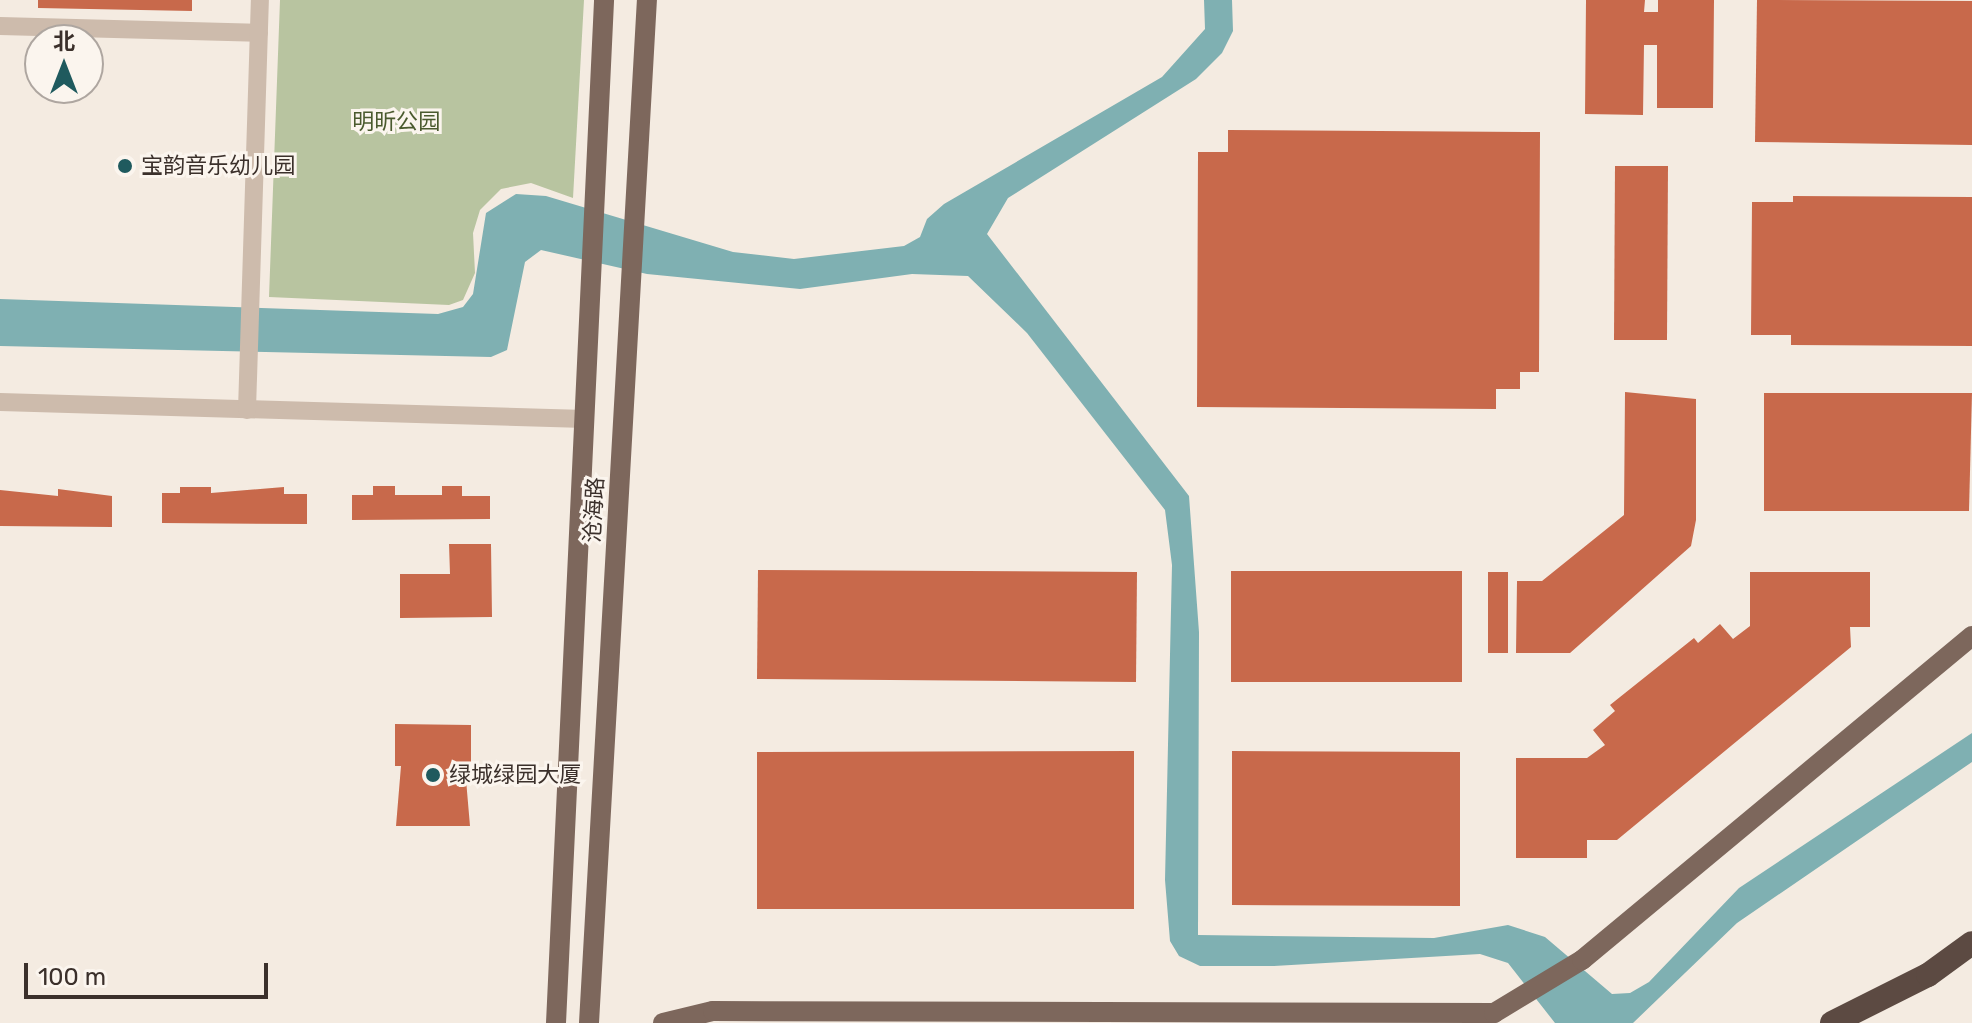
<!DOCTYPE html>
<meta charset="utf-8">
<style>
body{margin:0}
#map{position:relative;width:1972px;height:1023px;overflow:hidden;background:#f4ebe1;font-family:Rubik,"Noto Sans SC",sans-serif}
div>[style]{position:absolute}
.green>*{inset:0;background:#b8c4a0}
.water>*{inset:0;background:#7fb0b2}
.building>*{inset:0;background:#c8694b}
.minor>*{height:18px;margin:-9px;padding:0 9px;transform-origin:9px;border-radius:9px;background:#cdbbac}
.major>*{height:20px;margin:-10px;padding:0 10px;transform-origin:10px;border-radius:10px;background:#7d675c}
.highway>*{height:24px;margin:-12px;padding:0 12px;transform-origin:12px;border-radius:12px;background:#5c4a42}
.dots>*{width:22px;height:22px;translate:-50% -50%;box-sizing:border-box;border:4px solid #fbf5ee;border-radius:50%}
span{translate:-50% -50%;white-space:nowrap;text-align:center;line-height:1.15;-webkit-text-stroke:6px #fbf5ee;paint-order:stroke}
.park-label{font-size:22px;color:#4a5a2e}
.poi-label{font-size:22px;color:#3b302b}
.left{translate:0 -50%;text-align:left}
.street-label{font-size:22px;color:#3b302b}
.north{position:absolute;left:24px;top:24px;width:80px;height:80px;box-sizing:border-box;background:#fbf5ee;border:2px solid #aea6a0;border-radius:50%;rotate:0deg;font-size:22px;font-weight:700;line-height:32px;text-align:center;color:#3b302b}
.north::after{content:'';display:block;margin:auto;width:28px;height:36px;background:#1f5a5e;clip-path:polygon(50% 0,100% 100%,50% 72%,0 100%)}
.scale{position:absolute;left:24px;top:963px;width:244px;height:36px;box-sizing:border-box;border:4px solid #3b302b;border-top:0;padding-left:10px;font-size:24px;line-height:28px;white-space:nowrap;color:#3b302b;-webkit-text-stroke:6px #fbf5ee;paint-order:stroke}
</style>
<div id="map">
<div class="green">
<div style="clip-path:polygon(280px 0,584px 0,573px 198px,531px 183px,501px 189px,480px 210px,473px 233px,475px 273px,463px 300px,449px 305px,269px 297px)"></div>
</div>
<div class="water">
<div style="clip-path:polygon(1204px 0,1232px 0,1233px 31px,1222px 53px,1196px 79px,1008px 198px,987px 234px,1189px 496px,1199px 632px,1198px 935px,1434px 938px,1508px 925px,1545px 937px,1612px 994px,1630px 993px,1649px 982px,1739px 888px,1972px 733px,1972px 762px,1737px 923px,1633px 1023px,1555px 1023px,1508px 963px,1480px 954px,1274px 966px,1200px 966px,1179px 956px,1170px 941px,1165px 880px,1172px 565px,1165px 510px,1027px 333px,968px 276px,912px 274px,800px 289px,647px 274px,541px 250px,525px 262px,507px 350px,491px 357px,0 346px,0 299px,438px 314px,463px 307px,473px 294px,486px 213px,516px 194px,546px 196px,733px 252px,794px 259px,904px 246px,920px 237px,927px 219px,944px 204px,1162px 77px,1205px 29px)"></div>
</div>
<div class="building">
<div style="clip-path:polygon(38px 0,192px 0,192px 11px,38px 8px)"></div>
<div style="clip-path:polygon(1586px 0,1645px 0,1644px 12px,1658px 12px,1658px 0,1714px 0,1713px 108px,1657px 108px,1657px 45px,1644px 45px,1643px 115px,1585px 114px)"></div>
<div style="clip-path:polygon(1757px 0,1972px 1px,1972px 145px,1755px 142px)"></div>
<div style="clip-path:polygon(1228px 130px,1540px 132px,1539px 372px,1520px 372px,1520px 389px,1496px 389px,1496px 409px,1197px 407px,1198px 152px,1228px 152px)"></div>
<div style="clip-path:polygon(1615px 166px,1668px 166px,1667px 340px,1614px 340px)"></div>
<div style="clip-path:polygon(1793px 196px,1972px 197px,1972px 346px,1791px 345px,1791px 335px,1751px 335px,1752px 202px,1793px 202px)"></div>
<div style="clip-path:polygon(1625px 392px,1696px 399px,1696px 520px,1691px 546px,1570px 653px,1516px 653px,1517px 581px,1542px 581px,1624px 515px)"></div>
<div style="clip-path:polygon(1764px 393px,1972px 393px,1969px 511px,1764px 511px)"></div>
<div style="clip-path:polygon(373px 486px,395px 486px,395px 495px,442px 495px,442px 486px,462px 486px,462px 496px,490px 496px,490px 519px,352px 520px,352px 495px,373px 495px)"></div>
<div style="clip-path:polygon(180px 487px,211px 487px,211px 493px,284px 487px,284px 494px,307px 494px,307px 524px,162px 523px,162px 493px,180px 493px)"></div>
<div style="clip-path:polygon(58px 489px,112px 496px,112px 527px,0 526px,0 490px,58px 496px)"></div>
<div style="clip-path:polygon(449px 544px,491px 544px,492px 617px,400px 618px,400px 574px,450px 574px)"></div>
<div style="clip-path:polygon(758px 570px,1137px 572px,1136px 682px,757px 679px)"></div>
<div style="clip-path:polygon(1231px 571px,1462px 571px,1462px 682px,1231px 682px)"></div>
<div style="clip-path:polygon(1488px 572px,1508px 572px,1508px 653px,1488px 653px)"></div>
<div style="clip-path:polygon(1750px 572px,1870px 572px,1870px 627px,1850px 627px,1851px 647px,1617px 840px,1587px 840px,1587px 858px,1516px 858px,1516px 758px,1587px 758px,1605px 745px,1593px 730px,1615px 711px,1610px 705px,1694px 638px,1698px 643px,1720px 624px,1733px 639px,1750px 626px)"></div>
<div style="clip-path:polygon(395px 724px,471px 725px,471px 768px,465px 768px,470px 826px,396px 826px,401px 766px,395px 766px)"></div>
<div style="clip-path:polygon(1134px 751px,1134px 909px,757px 909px,757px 752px)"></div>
<div style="clip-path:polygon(1232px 751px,1460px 752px,1460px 906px,1232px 905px)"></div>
</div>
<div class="minor">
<div style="left:0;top:26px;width:259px;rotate:1.5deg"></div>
<div style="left:0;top:402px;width:585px;rotate:1.66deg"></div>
<div style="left:247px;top:410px;width:410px;rotate:-88.2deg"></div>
</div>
<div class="major">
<div style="left:556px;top:1023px;width:1024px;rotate:-87.31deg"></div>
<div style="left:589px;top:1023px;width:1025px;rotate:-86.76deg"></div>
<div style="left:663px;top:1023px;width:51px;rotate:-13.5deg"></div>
<div style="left:713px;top:1011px;width:781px;rotate:0.15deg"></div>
<div style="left:1494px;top:1013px;width:103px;rotate:-31.1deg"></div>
<div style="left:1582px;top:960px;width:507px;rotate:-39.72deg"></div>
</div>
<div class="highway">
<div style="left:1832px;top:1023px;width:107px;rotate:-26.6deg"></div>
<div style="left:1928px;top:975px;width:54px;rotate:-36deg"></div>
</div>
<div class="dots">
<div style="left:125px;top:166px;background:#1f5a5e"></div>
<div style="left:433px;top:775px;background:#1f5a5e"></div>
</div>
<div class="park-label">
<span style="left:396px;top:122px">明昕公园</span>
</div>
<div class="poi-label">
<span class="left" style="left:141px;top:166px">宝韵音乐幼儿园</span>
<span class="left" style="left:449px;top:775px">绿城绿园大厦</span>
</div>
<div class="street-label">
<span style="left:594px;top:510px;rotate:-87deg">沧海路</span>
</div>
<div class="north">北</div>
<div class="scale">100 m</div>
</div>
